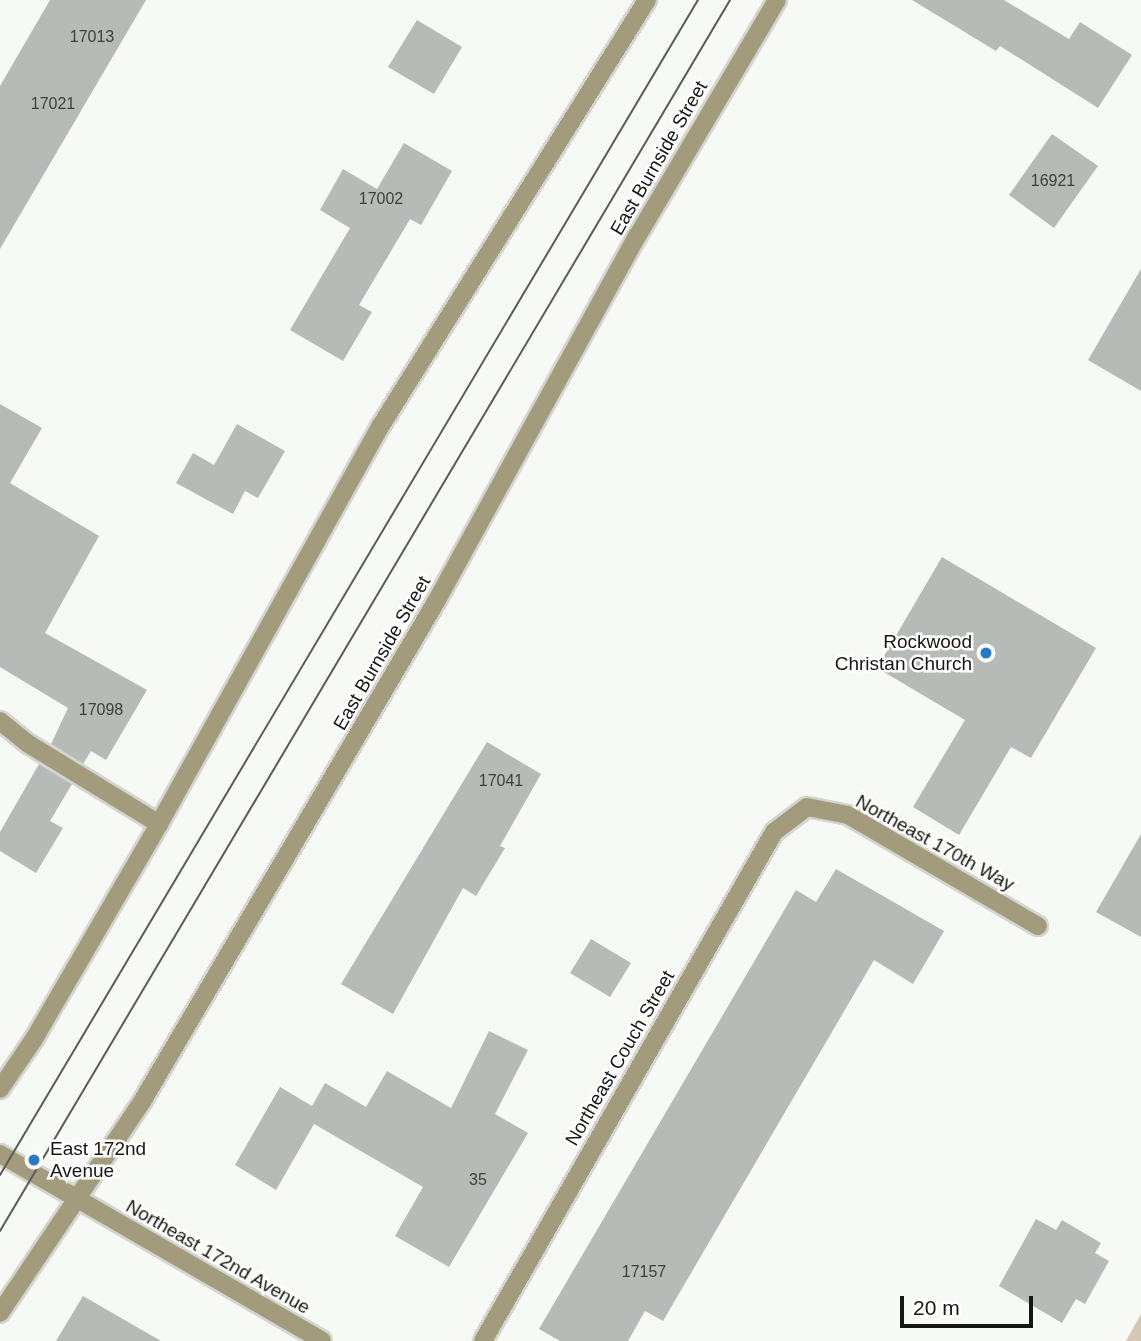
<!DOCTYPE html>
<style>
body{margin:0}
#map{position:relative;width:1141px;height:1341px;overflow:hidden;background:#f7f9f4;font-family:Arial,sans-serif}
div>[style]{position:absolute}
.green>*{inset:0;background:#d3c7b6}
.building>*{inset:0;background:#b6bbb7}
.roads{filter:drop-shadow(2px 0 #d3d5d0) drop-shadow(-2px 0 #d3d5d0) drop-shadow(0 2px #d3d5d0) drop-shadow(0 -2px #d3d5d0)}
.minor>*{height:18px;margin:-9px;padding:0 9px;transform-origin:9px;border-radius:9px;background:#a29c7c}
.tram>*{height:2px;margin:-1px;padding:0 1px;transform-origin:1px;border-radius:1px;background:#5b5c59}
.dots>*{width:19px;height:19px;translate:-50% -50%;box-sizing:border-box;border:4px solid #fff;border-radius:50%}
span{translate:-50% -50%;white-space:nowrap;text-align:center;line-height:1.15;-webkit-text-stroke:5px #fff;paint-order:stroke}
.number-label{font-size:16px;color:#3e3f3d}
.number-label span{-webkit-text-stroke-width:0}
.street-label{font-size:19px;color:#161614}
.poi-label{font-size:19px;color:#161614}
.right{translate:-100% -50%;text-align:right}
.left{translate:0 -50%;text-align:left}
.scale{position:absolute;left:900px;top:1296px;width:133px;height:32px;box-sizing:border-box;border:4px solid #161614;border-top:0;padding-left:9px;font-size:21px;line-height:24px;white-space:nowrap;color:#161614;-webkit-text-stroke:5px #fff;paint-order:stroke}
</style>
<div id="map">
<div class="green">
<div style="clip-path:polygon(1141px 1314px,1141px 1341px,1126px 1341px)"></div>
</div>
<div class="building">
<div style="clip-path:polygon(50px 0,146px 0,0 249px,0 86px)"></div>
<div style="clip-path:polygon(912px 0,1004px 0,1069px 39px,1080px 22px,1132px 55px,1098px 108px,1000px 46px,996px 51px)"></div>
<div style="clip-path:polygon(417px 20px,462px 47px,434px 94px,388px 67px)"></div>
<div style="clip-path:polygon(1052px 134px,1098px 166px,1054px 228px,1009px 195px)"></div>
<div style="clip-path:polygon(404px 143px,452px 171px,421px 225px,410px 219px,359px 305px,372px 312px,343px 361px,290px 330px,350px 228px,320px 210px,343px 169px,377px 189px)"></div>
<div style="clip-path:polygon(1141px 269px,1141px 391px,1088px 360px)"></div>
<div style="clip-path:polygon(0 404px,42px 428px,10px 483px,99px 536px,45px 633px,147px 690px,106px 760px,91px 751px,83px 764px,51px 744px,68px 708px,0 667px)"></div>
<div style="clip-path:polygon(237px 424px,285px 451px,258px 498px,245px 491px,233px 514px,176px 483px,193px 453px,214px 465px)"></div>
<div style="clip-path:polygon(942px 557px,1096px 648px,1031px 758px,1011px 747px,959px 835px,913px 807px,965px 720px,877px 668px)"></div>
<div style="clip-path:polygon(487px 742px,541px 774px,500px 846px,505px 848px,476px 896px,463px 888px,393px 1014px,341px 984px)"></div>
<div style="clip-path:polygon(39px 764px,72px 784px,50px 821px,63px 828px,36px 873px,0 851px,0 832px)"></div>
<div style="clip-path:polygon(1141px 834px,1141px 937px,1096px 912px)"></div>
<div style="clip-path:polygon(836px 869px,944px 931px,913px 984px,874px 960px,663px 1321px,645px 1311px,628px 1341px,560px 1341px,539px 1329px,796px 890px,816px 902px)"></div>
<div style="clip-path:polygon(591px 939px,631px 963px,610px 997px,570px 973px)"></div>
<div style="clip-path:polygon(489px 1031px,528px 1050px,495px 1114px,528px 1133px,449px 1267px,395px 1236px,423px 1187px,314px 1124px,276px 1190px,235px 1165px,280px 1087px,312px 1106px,325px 1083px,366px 1107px,387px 1071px,451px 1108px)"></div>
<div style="clip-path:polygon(1036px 1219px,1056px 1230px,1062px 1220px,1101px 1243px,1095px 1253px,1109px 1261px,1085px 1304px,1076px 1299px,1062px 1323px,999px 1286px)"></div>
<div style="clip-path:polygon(83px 1296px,161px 1341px,56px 1341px)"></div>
</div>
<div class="roads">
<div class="minor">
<div style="left:0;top:721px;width:35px;rotate:39deg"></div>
<div style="left:27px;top:743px;width:155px;rotate:31.5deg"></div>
<div style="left:0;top:1089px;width:60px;rotate:-55.8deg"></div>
<div style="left:34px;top:1039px;width:249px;rotate:-59.8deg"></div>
<div style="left:159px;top:824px;width:454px;rotate:-60.9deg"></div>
<div style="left:380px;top:427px;width:504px;rotate:-57.98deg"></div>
<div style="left:0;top:1154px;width:372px;rotate:30.1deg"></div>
<div style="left:0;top:1313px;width:257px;rotate:-56.1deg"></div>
<div style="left:143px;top:1100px;width:580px;rotate:-59.54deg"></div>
<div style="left:437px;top:600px;width:417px;rotate:-61.2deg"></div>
<div style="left:638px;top:235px;width:273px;rotate:-59.4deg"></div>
<div style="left:483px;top:1341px;width:586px;rotate:-60.24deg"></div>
<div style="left:774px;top:832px;width:41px;rotate:-37.1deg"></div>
<div style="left:807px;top:807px;width:42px;rotate:11deg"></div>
<div style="left:848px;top:815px;width:220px;rotate:30.3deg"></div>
</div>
</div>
<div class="tram">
<div style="left:0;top:1175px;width:1367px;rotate:-59.29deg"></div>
<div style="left:0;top:1231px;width:1431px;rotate:-59.33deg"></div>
</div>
<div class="dots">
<div style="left:986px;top:653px;background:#277ac8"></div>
<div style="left:34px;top:1160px;background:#277ac8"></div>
</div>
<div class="number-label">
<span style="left:92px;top:37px">17013</span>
<span style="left:53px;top:104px">17021</span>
<span style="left:1053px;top:181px">16921</span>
<span style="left:381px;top:199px">17002</span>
<span style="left:101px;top:710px">17098</span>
<span style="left:501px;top:781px">17041</span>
<span style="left:478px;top:1180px">35</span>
<span style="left:644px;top:1272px">17157</span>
</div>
<div class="street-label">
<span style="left:659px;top:158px;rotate:-60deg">East Burnside Street</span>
<span style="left:382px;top:653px;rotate:-60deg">East Burnside Street</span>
<span style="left:935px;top:843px;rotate:29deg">Northeast 170th Way</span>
<span style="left:620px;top:1058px;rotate:-60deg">Northeast Couch Street</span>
<span style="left:218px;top:1257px;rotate:30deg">Northeast 172nd Avenue</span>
</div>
<div class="poi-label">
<span class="right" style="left:972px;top:653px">Rockwood<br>Christan Church</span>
<span class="left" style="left:50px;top:1160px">East 172nd<br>Avenue</span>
</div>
<div class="scale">20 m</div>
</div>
